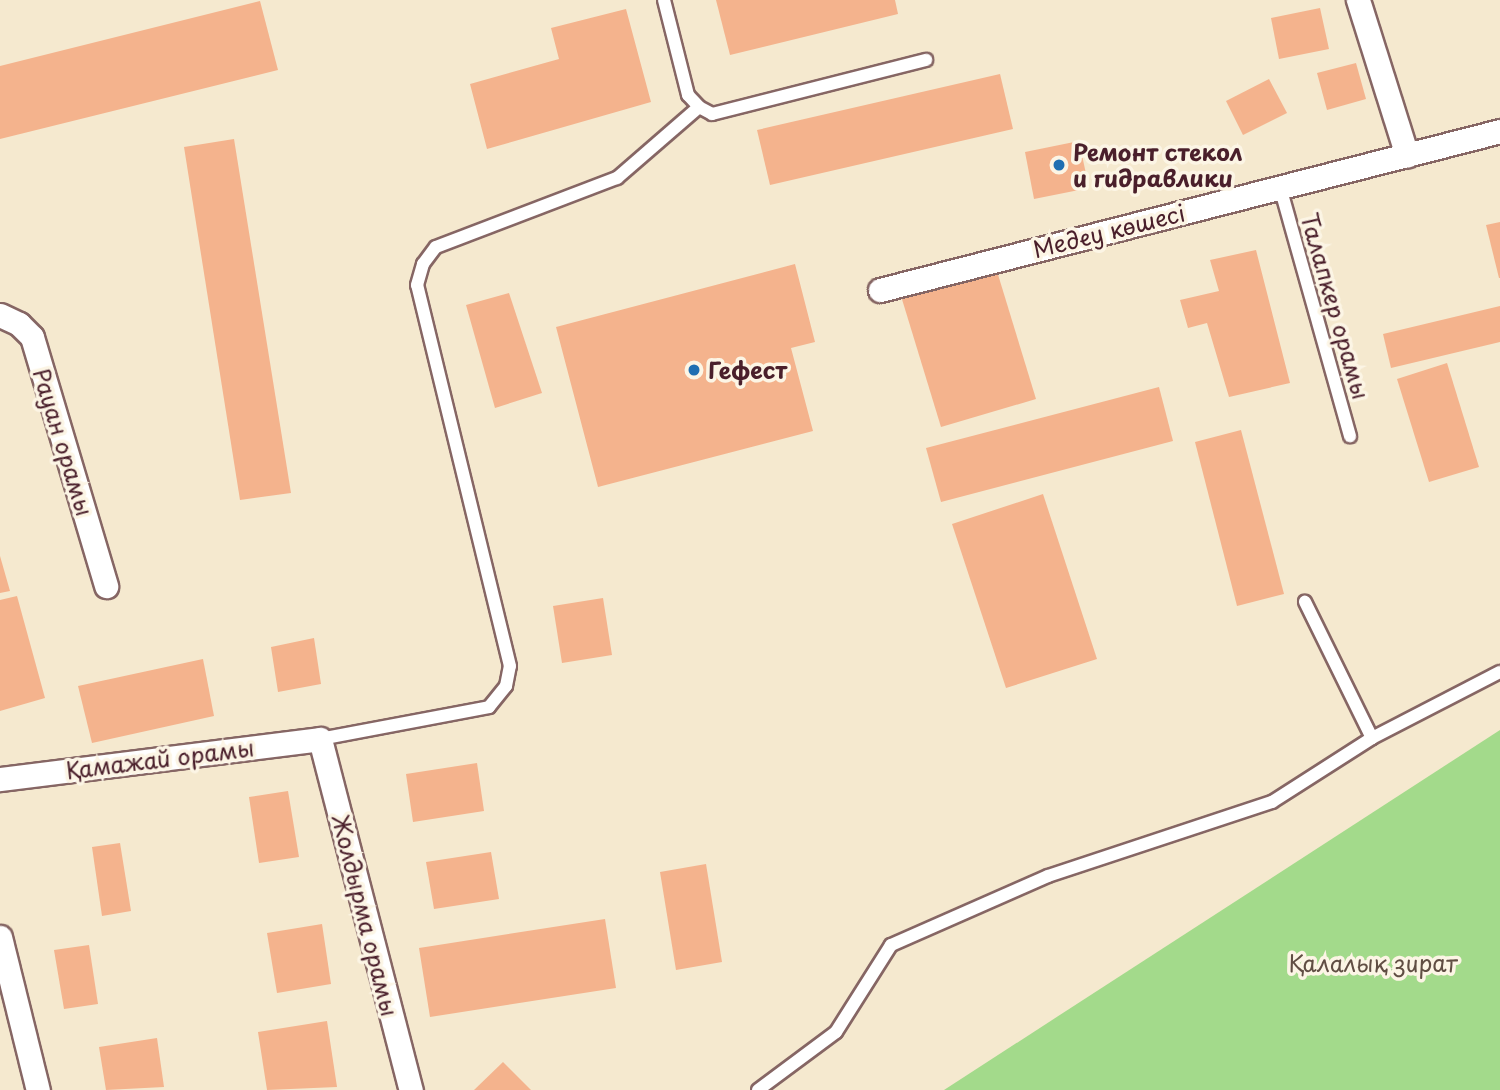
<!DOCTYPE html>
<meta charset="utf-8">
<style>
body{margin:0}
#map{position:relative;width:1500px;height:1090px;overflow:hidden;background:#f5e9cf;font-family:"Playpen Sans",sans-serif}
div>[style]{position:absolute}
.green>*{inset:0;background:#a3da8b}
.building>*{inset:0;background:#f4b38d}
.roads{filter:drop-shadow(2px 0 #866664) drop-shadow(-2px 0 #866664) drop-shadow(0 2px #866664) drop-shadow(0 -2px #866664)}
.lane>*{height:12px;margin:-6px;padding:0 6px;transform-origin:6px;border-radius:6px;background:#fff}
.street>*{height:23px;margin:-11.5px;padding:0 11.5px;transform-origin:11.5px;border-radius:11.5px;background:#fff}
.dots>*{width:19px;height:19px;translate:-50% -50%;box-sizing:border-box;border:4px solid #fcf5e5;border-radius:50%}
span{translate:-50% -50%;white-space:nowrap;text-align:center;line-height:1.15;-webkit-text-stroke:7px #fcf5e5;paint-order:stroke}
.poi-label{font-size:23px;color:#4a1f2b;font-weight:700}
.left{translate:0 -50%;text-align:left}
.street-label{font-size:23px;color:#4a1f2b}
.park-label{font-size:23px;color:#604e43}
</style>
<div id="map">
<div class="green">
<div style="clip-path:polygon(1500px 730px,1500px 1090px,944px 1090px)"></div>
</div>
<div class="building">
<div style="clip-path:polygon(716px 0,895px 0,898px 14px,730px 55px)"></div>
<div style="clip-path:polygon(260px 1px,278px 70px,0 139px,0 66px)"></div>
<div style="clip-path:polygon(1320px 8px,1329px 49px,1279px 59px,1271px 18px)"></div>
<div style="clip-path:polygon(626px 9px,651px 102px,487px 149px,470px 84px,559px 59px,551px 28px)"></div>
<div style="clip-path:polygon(1356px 63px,1366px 99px,1327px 110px,1317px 73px)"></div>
<div style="clip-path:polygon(1000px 74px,1013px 129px,770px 185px,757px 130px)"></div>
<div style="clip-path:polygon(1269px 79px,1287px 113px,1243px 135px,1226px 101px)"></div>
<div style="clip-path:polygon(234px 139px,291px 493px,240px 500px,184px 147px)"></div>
<div style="clip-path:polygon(1079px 141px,1089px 188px,1034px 199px,1025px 152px)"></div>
<div style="clip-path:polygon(1500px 222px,1500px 278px,1499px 278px,1486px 225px)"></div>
<div style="clip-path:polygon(1256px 250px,1290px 383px,1229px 397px,1207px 323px,1188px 328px,1180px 300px,1219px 291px,1210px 260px)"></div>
<div style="clip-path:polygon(795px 264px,815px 342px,791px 348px,813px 431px,598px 487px,556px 327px)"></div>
<div style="clip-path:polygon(996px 268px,1036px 399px,941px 427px,901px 296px)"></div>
<div style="clip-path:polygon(509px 293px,542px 393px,495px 408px,466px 305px)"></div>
<div style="clip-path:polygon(1500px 306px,1500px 342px,1391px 368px,1383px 334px)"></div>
<div style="clip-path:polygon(1447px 363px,1479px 467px,1429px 482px,1397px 379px)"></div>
<div style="clip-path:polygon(1159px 387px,1173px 441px,941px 502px,926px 448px)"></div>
<div style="clip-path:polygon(1241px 430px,1284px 594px,1237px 606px,1195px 442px)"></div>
<div style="clip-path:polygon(1043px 494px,1097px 659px,1006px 688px,952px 524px)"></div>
<div style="clip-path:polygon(0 556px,10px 591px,0 593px)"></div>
<div style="clip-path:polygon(17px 596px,45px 698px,0 711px,0 600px)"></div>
<div style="clip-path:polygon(603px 598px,612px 655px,562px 663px,553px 606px)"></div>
<div style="clip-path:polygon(314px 638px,321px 684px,278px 692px,271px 647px)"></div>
<div style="clip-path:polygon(203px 659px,214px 716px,92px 743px,78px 686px)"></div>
<div style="clip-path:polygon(477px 763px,484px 811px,413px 822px,406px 774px)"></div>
<div style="clip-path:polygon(288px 791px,299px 857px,259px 863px,249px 797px)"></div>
<div style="clip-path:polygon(120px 843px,131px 911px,102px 916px,92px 847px)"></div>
<div style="clip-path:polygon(491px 852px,499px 899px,434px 909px,426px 862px)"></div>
<div style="clip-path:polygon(706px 864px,722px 962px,676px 970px,660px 872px)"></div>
<div style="clip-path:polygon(605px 919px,616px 988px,430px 1017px,419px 948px)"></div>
<div style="clip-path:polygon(322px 924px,331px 984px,277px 993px,267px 933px)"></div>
<div style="clip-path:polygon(89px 945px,98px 1004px,64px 1009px,54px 950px)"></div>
<div style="clip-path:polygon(327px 1021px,337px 1087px,267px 1090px,258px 1032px)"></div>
<div style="clip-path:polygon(157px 1038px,164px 1087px,106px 1090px,99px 1047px)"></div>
<div style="clip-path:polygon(503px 1062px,531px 1090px,474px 1090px)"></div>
</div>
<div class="roads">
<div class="lane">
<div style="left:664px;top:0;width:98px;rotate:75.8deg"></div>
<div style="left:688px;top:95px;width:16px;rotate:47deg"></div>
<div style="left:699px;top:107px;width:15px;rotate:28deg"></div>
<div style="left:712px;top:114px;width:221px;rotate:-14.2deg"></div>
<div style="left:1280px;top:187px;width:259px;rotate:74.3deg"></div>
<div style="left:1372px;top:738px;width:144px;rotate:-27.3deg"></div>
<div style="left:320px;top:739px;width:172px;rotate:-10.7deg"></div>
<div style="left:489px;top:707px;width:27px;rotate:-51deg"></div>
<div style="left:506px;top:686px;width:20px;rotate:-79deg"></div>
<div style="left:510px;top:666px;width:392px;rotate:-103.7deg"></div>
<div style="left:417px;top:285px;width:22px;rotate:-74deg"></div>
<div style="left:423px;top:264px;width:21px;rotate:-53deg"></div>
<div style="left:436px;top:247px;width:194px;rotate:-20.9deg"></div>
<div style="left:617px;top:178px;width:108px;rotate:-40.9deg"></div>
<div style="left:758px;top:1090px;width:97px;rotate:-36.6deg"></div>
<div style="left:836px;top:1032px;width:103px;rotate:-57.7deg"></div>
<div style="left:891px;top:945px;width:171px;rotate:-23.7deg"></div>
<div style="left:1048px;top:876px;width:236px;rotate:-18.3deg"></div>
<div style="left:1272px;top:802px;width:119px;rotate:-32.6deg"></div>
<div style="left:1372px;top:738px;width:152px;rotate:-116.2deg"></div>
</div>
<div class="street">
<div style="left:1358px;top:0;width:163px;rotate:72.5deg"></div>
<div style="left:880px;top:290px;width:640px;rotate:-14.38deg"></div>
<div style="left:0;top:315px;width:21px;rotate:25deg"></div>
<div style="left:19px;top:324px;width:18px;rotate:45deg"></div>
<div style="left:32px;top:337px;width:260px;rotate:73.4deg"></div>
<div style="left:0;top:779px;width:322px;rotate:-7.1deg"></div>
<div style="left:320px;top:739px;width:363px;rotate:75.5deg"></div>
<div style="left:0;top:937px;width:158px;rotate:76.1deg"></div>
</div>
</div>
<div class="dots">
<div style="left:1059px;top:165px;background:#1f6fb2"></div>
<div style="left:694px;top:370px;background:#1f6fb2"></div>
</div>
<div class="poi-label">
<span class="left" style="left:1073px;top:165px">Ремонт стекол<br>и гидравлики</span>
<span class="left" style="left:708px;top:370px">Гефест</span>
</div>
<div class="street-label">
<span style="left:1109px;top:231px;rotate:-14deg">Медеу көшесі</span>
<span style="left:1335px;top:306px;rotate:74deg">Талапкер орамы</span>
<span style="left:63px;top:442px;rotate:73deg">Рауан орамы</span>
<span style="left:160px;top:759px;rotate:-7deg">Қамажай орамы</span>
<span style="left:365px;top:915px;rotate:76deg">Жолдырма орамы</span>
</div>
<div class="park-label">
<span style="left:1373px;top:963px">Қалалық зират</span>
</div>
</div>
